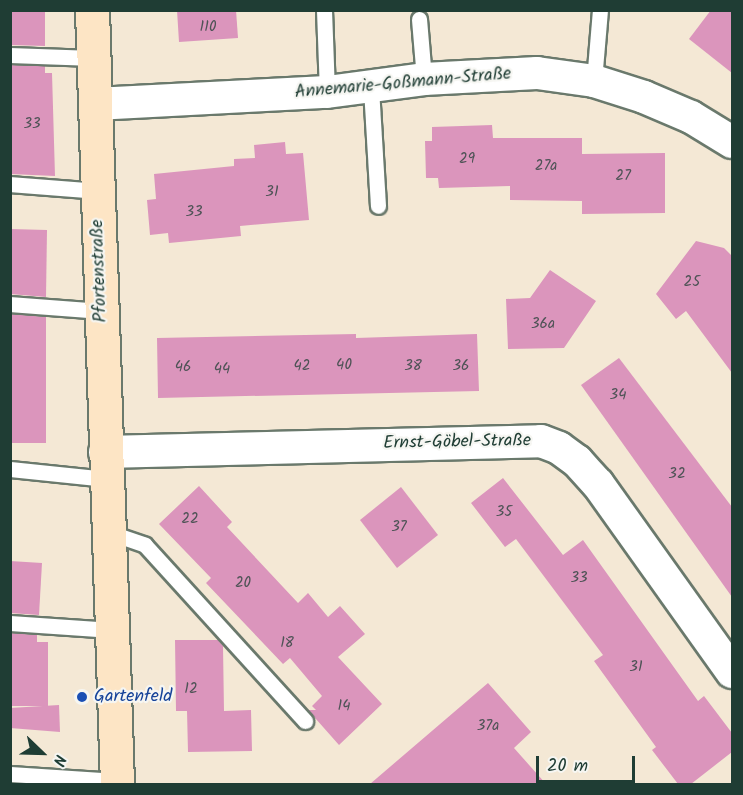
<!DOCTYPE html>
<meta charset="utf-8">
<style>
body{margin:0}
#map{position:relative;width:743px;height:795px;overflow:hidden;background:#f4e8d5;font-family:Kalam,sans-serif}
div>[style]{position:absolute}
.building>*{inset:0;background:#db95bc}
.roads{filter:drop-shadow(2px 0 #6a796c) drop-shadow(-2px 0 #6a796c) drop-shadow(0 2px #6a796c) drop-shadow(0 -2px #6a796c)}
.lane>*{height:15px;margin:-7.5px;padding:0 7.5px;transform-origin:7.5px;border-radius:7.5px;background:#fff}
.street>*{height:32px;margin:-16px;padding:0 16px;transform-origin:16px;border-radius:16px;background:#fff}
.secondary>*{height:33px;margin:-16.5px;padding:0 16.5px;transform-origin:16.5px;border-radius:16.5px;background:#fde5c5}
.dots>*{width:16px;height:16px;translate:-50% -50%;box-sizing:border-box;border:3px solid #f6f6f2;border-radius:50%}
span{translate:-50% -50%;white-space:nowrap;text-align:center;line-height:1.15;-webkit-text-stroke:4.5px #f6f6f2;paint-order:stroke}
.number-label{font-size:15px;color:#4e5356}
.number-label span{-webkit-text-stroke-width:0}
.street-label{font-size:18px;color:#1f3d34}
.transit-label{font-size:18px;color:#164399}
.left{translate:0 -50%;text-align:left}
.frame{position:absolute;inset:0;border:12px solid #1f3d34;pointer-events:none}
.north{position:absolute;left:12px;top:723px;width:60px;height:60px;-webkit-text-stroke:4px #f6f6f2;paint-order:stroke;rotate:113deg;font-size:16px;font-weight:700;line-height:24px;text-align:center;color:#1f3d34}
.north::after{content:'';display:block;margin:auto;width:21px;height:27px;background:#1f3d34;clip-path:polygon(50% 0,100% 100%,50% 72%,0 100%)}
.scale{position:absolute;left:536px;top:756px;width:99px;height:27px;box-sizing:border-box;border:3px solid #1f3d34;border-top:0;padding-left:8px;font-size:18px;line-height:21px;white-space:nowrap;color:#1f3d34;-webkit-text-stroke:4px #f6f6f2;paint-order:stroke}
</style>
<div id="map">
<div class="building">
<div style="clip-path:polygon(10px 10px,45px 10px,45px 46px,10px 45px)"></div>
<div style="clip-path:polygon(177px 10px,236px 10px,238px 38px,179px 42px)"></div>
<div style="clip-path:polygon(711px 10px,732px 10px,732px 73px,689px 39px)"></div>
<div style="clip-path:polygon(10px 65px,45px 66px,45px 73px,52px 73px,55px 176px,10px 174px)"></div>
<div style="clip-path:polygon(492px 125px,493px 138px,582px 138px,582px 154px,665px 153px,665px 213px,582px 214px,582px 201px,510px 200px,510px 186px,439px 188px,438px 178px,426px 178px,425px 141px,432px 141px,432px 127px)"></div>
<div style="clip-path:polygon(285px 142px,286px 154px,303px 153px,309px 220px,240px 226px,241px 236px,169px 243px,168px 233px,150px 235px,147px 200px,156px 199px,154px 174px,234px 166px,234px 159px,255px 158px,254px 145px)"></div>
<div style="clip-path:polygon(10px 229px,47px 230px,46px 297px,10px 294px)"></div>
<div style="clip-path:polygon(696px 241px,724px 248px,732px 256px,732px 373px,686px 311px,676px 319px,656px 294px)"></div>
<div style="clip-path:polygon(550px 270px,596px 301px,564px 348px,508px 349px,506px 299px,530px 298px)"></div>
<div style="clip-path:polygon(10px 314px,46px 317px,46px 443px,10px 443px)"></div>
<div style="clip-path:polygon(356px 334px,356px 338px,477px 334px,479px 391px,158px 398px,157px 338px)"></div>
<div style="clip-path:polygon(619px 358px,732px 507px,732px 597px,581px 385px)"></div>
<div style="clip-path:polygon(503px 478px,563px 555px,583px 540px,698px 701px,704px 696px,732px 733px,732px 752px,691px 784px,678px 784px,652px 750px,656px 747px,594px 661px,603px 655px,516px 539px,505px 547px,471px 503px)"></div>
<div style="clip-path:polygon(199px 486px,232px 522px,227px 527px,298px 603px,308px 593px,328px 617px,340px 606px,365px 634px,338px 657px,382px 704px,339px 745px,308px 710px,316px 710px,312px 706px,322px 696px,290px 658px,283px 664px,206px 583px,211px 578px,159px 524px)"></div>
<div style="clip-path:polygon(401px 487px,438px 535px,397px 568px,360px 520px)"></div>
<div style="clip-path:polygon(10px 561px,42px 563px,39px 615px,10px 613px)"></div>
<div style="clip-path:polygon(10px 633px,37px 635px,37px 642px,48px 642px,48px 706px,10px 706px)"></div>
<div style="clip-path:polygon(175px 640px,218px 640px,223px 646px,224px 711px,251px 710px,252px 751px,188px 752px,187px 711px,176px 711px)"></div>
<div style="clip-path:polygon(488px 683px,531px 732px,514px 748px,546px 784px,370px 784px)"></div>
<div style="clip-path:polygon(59px 705px,60px 732px,10px 728px,10px 708px)"></div>
</div>
<div class="roads">
<div class="lane">
<div style="left:324px;top:10px;width:82px;rotate:87.9deg"></div>
<div style="left:419px;top:19px;width:60px;rotate:85.2deg"></div>
<div style="left:10px;top:55px;width:83px;rotate:2.1deg"></div>
<div style="left:594px;top:81px;width:71px;rotate:-85.2deg"></div>
<div style="left:371px;top:88px;width:118px;rotate:86.6deg"></div>
<div style="left:10px;top:184px;width:88px;rotate:4.5deg"></div>
<div style="left:10px;top:304px;width:91px;rotate:4.4deg"></div>
<div style="left:10px;top:469px;width:97px;rotate:5.9deg"></div>
<div style="left:108px;top:532px;width:39px;rotate:19deg"></div>
<div style="left:145px;top:545px;width:238px;rotate:47.7deg"></div>
<div style="left:10px;top:623px;width:102px;rotate:3.9deg"></div>
<div style="left:10px;top:774px;width:107px;rotate:3.7deg"></div>
</div>
<div class="street">
<div style="left:95px;top:104px;width:232px;rotate:-3deg"></div>
<div style="left:327px;top:92px;width:98px;rotate:-7.6deg"></div>
<div style="left:424px;top:79px;width:113px;rotate:-3deg"></div>
<div style="left:537px;top:73px;width:58px;rotate:8deg"></div>
<div style="left:594px;top:81px;width:52px;rotate:17.7deg"></div>
<div style="left:644px;top:97px;width:51px;rotate:23.1deg"></div>
<div style="left:691px;top:117px;width:48px;rotate:31.4deg"></div>
<div style="left:105px;top:452px;width:436px;rotate:-1.4deg"></div>
<div style="left:541px;top:441px;width:19px;rotate:21deg"></div>
<div style="left:559px;top:448px;width:22px;rotate:36deg"></div>
<div style="left:577px;top:461px;width:31px;rotate:48deg"></div>
<div style="left:598px;top:484px;width:231px;rotate:54.5deg"></div>
</div>
<div class="secondary">
<div style="left:92px;top:10px;width:774px;rotate:88.15deg"></div>
</div>
</div>
<div class="dots">
<div style="left:82px;top:697px;background:#1a4fb4"></div>
</div>
<div class="number-label">
<span style="left:208px;top:28px">110</span>
<span style="left:32px;top:125px">33</span>
<span style="left:467px;top:160px">29</span>
<span style="left:546px;top:167px">27a</span>
<span style="left:623px;top:177px">27</span>
<span style="left:272px;top:193px">31</span>
<span style="left:194px;top:213px">33</span>
<span style="left:692px;top:283px">25</span>
<span style="left:543px;top:325px">36a</span>
<span style="left:344px;top:366px">40</span>
<span style="left:302px;top:367px">42</span>
<span style="left:413px;top:367px">38</span>
<span style="left:461px;top:367px">36</span>
<span style="left:183px;top:368px">46</span>
<span style="left:222px;top:370px">44</span>
<span style="left:618px;top:396px">34</span>
<span style="left:677px;top:475px">32</span>
<span style="left:504px;top:513px">35</span>
<span style="left:190px;top:520px">22</span>
<span style="left:399px;top:528px">37</span>
<span style="left:579px;top:579px">33</span>
<span style="left:243px;top:584px">20</span>
<span style="left:287px;top:644px">18</span>
<span style="left:636px;top:668px">31</span>
<span style="left:191px;top:690px">12</span>
<span style="left:344px;top:707px">14</span>
<span style="left:488px;top:727px">37a</span>
</div>
<div class="street-label">
<span style="left:403px;top:84px;rotate:-5deg">Annemarie-Goßmann-Straße</span>
<span style="left:100px;top:271px;rotate:-92deg">Pfortenstraße</span>
<span style="left:457px;top:443px;rotate:-1deg">Ernst-Göbel-Straße</span>
</div>
<div class="transit-label">
<span class="left" style="left:94px;top:697px">Gartenfeld</span>
</div>
<div class="frame"></div>
<div class="north">N</div>
<div class="scale">20 m</div>
</div>
